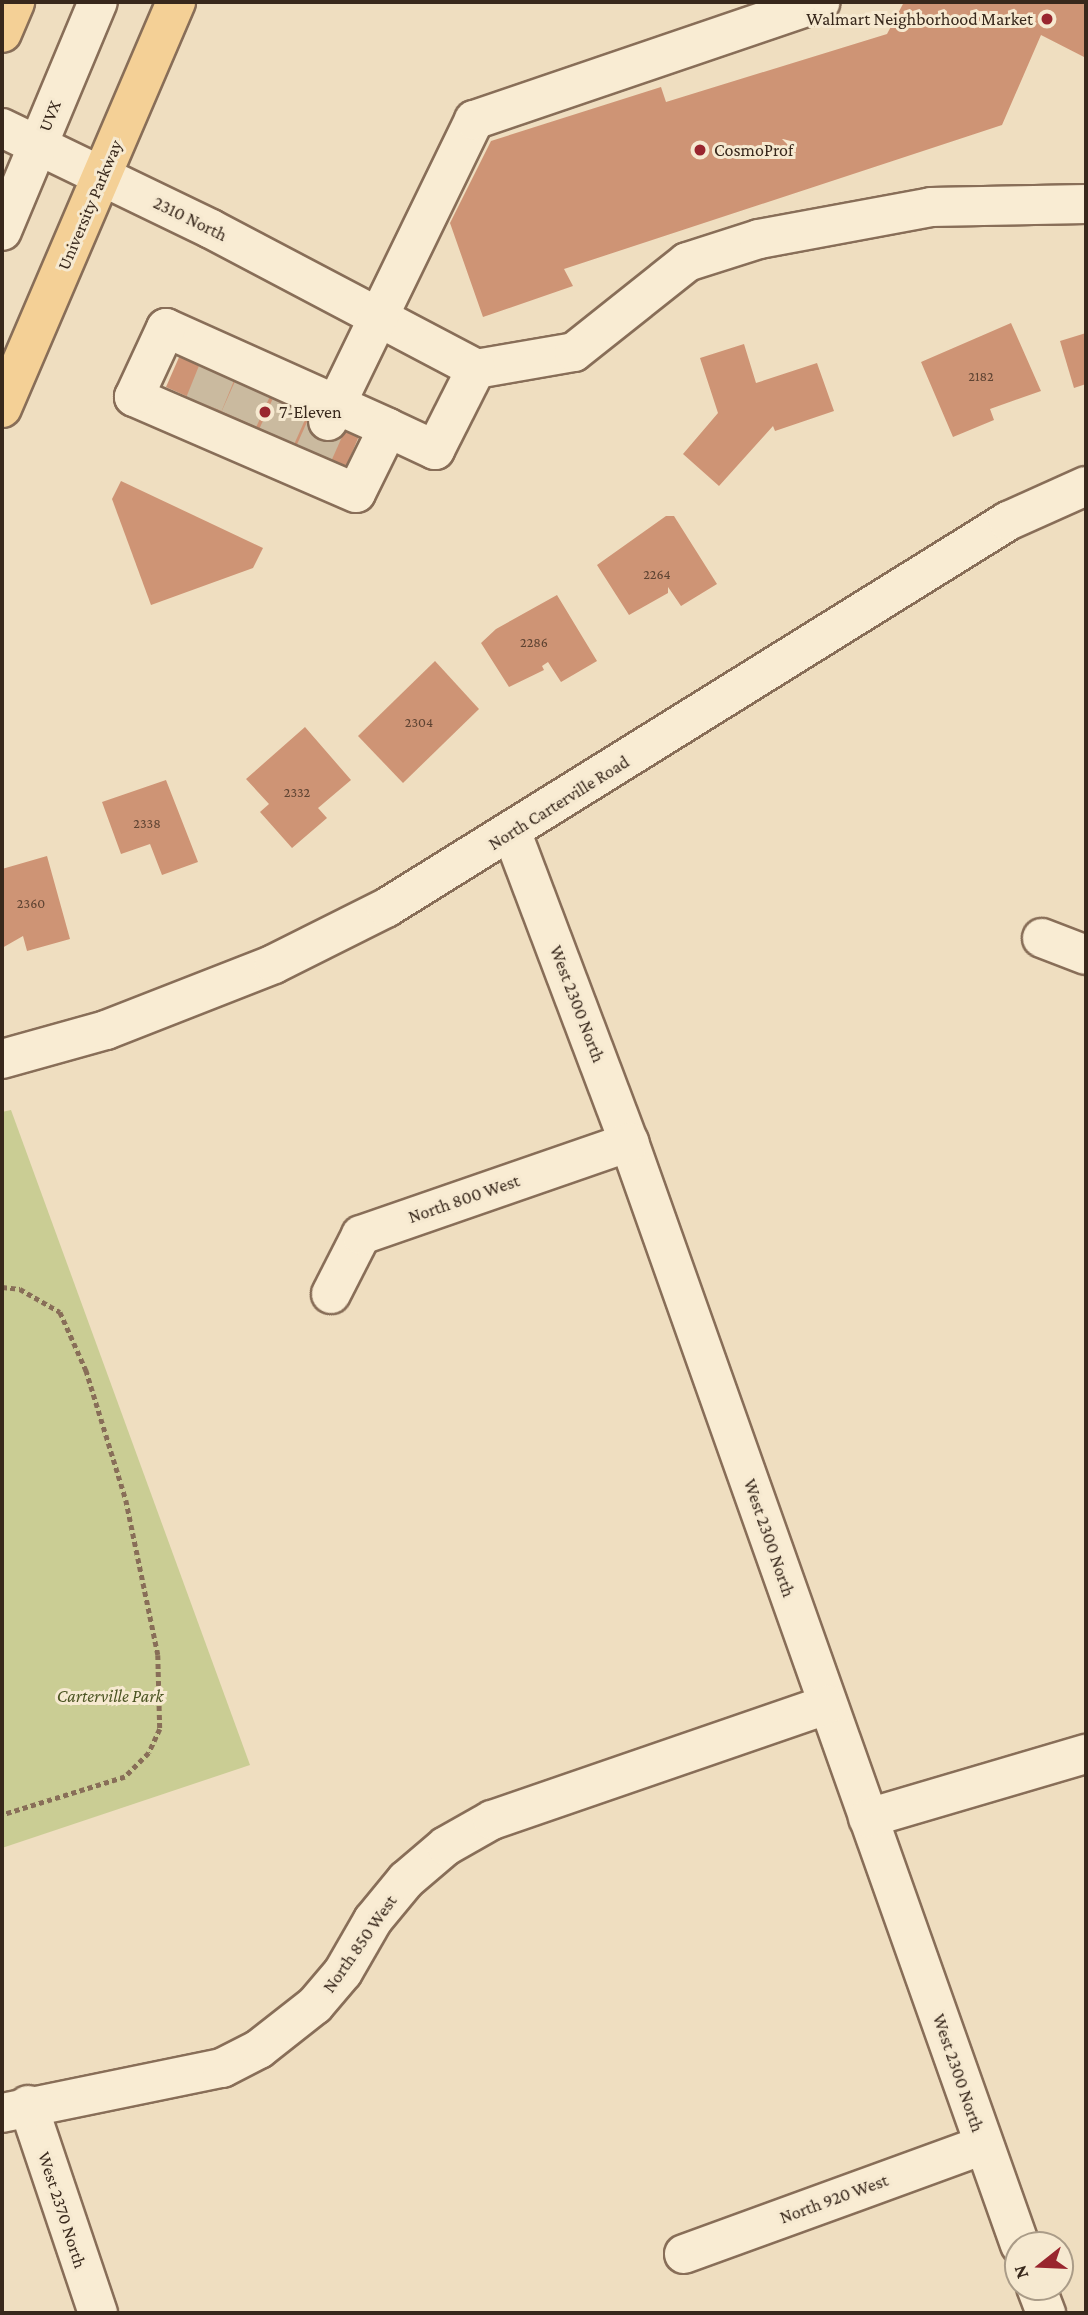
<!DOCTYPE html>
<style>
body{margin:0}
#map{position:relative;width:1088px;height:2315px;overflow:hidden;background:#efdec0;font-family:"Crimson Pro",serif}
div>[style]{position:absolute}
.green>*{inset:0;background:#cacd94}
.building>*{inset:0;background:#ce9475}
.minor-tunnel>*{height:38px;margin-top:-19px;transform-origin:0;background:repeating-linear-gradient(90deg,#caba9f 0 38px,transparent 0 57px)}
.path>*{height:4.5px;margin-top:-2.25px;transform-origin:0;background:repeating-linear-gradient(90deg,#886e58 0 5px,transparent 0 8.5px)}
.roads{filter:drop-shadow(2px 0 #886e58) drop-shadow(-2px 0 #886e58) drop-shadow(0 2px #886e58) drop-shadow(0 -2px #886e58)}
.minor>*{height:38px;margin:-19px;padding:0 19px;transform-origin:19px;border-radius:19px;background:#f9ecd3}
.major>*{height:38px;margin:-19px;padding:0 19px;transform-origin:19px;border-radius:19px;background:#f4d096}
.dots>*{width:19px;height:19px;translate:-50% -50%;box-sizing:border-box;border:4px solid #f6e9d0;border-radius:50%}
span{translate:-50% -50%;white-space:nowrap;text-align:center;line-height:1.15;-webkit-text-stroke:6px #f6e9d0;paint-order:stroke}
.number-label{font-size:14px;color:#5e4332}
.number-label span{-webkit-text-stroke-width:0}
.poi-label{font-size:18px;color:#38281c}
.right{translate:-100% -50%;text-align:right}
.left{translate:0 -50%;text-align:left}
.street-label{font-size:18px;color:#38281c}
.park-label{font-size:18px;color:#4b5422;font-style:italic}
.frame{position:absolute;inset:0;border:4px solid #38281c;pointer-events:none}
.north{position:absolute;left:1004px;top:2231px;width:70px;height:70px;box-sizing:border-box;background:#f6e9d0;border:2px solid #aa9c88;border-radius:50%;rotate:252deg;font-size:19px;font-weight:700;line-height:28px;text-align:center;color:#38281c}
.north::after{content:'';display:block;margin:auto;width:24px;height:32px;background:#99262e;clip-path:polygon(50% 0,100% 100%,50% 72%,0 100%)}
</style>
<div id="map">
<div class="green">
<div style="clip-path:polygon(11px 1110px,250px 1765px,2px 1848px,2px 1112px)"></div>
</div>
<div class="building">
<div style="clip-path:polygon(904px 2px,1086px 2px,1086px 58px,1041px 35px,1002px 125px,564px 269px,573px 286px,483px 317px,450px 223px,491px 141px,661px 87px,666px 102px,887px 34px)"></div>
<div style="clip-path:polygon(1011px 323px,1041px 391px,990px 409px,994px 420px,953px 437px,921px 362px)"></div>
<div style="clip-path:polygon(1086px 333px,1086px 384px,1074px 388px,1060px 341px)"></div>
<div style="clip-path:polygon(744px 344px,756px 383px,817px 363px,834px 411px,775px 431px,773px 426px,719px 486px,683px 454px,718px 413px,700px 358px)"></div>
<div style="clip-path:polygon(180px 355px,359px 436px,346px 467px,166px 387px)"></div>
<div style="clip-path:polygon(121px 481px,263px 548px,253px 568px,151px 605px,112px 499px)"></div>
<div style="clip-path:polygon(666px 516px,674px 516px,717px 584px,681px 606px,668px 587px,668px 593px,629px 615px,597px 565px)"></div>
<div style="clip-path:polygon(557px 595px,597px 661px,561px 682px,548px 662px,542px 666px,544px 670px,509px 687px,481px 643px,496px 629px)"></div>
<div style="clip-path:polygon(435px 661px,479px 709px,403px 783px,358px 736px)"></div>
<div style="clip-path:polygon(305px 727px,351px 780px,318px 808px,327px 818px,292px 848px,260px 812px,269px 804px,246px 779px)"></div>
<div style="clip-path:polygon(166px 780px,198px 862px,162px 875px,150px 844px,121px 854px,102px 802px)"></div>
<div style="clip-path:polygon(47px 856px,70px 939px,27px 951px,23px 936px,2px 948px,2px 869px)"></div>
</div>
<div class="minor-tunnel">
<div style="left:204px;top:404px;width:35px;rotate:-68deg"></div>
<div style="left:239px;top:419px;width:34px;rotate:-66deg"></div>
<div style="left:277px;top:436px;width:35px;rotate:-66deg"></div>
<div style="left:314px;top:453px;width:35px;rotate:-66deg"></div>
</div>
<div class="path">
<div style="left:2px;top:1287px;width:18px;rotate:6deg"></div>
<div style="left:20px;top:1289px;width:46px;rotate:29.9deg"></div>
<div style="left:60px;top:1312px;width:64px;rotate:65.9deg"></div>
<div style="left:86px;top:1370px;width:136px;rotate:72.9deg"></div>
<div style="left:126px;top:1500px;width:158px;rotate:78.3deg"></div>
<div style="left:158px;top:1655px;width:74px;rotate:88.5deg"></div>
<div style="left:160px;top:1729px;width:26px;rotate:115deg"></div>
<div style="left:149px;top:1753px;width:34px;rotate:135deg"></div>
<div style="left:125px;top:1777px;width:129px;rotate:162.8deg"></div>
</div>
<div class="roads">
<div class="minor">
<div style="left:2px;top:128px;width:232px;rotate:25.8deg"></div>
<div style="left:211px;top:229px;width:300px;rotate:27.8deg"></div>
<div style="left:476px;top:369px;width:99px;rotate:-9.8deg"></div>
<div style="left:574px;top:352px;width:144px;rotate:-38.5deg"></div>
<div style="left:687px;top:262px;width:76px;rotate:-17.7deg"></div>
<div style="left:759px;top:239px;width:175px;rotate:-10.5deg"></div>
<div style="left:931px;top:207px;width:155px;rotate:-1.1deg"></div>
<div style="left:2px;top:231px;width:248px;rotate:-67.3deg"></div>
<div style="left:166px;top:328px;width:243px;rotate:24.2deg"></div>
<div style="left:388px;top:428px;width:72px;rotate:116.2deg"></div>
<div style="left:356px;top:493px;width:242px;rotate:-156.6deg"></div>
<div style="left:134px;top:397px;width:76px;rotate:-65.1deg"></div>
<div style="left:328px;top:421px;width:335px;rotate:-64.1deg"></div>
<div style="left:474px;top:120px;width:366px;rotate:-18.8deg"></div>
<div style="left:388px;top:428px;width:52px;rotate:25.1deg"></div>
<div style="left:435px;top:450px;width:91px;rotate:-63.2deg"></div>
<div style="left:512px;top:833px;width:330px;rotate:69.3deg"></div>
<div style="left:629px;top:1142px;width:1170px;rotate:70.48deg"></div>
<div style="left:1042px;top:938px;width:47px;rotate:21.1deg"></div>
<div style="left:2px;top:1059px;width:108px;rotate:-15.6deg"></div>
<div style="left:106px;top:1030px;width:180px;rotate:-21.4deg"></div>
<div style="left:274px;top:964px;width:125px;rotate:-26.6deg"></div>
<div style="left:386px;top:908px;width:733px;rotate:-31.89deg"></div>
<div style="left:1008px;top:521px;width:85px;rotate:-24.2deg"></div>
<div style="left:331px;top:1294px;width:66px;rotate:-63deg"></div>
<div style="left:361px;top:1235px;width:284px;rotate:-19.1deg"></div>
<div style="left:868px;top:1818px;width:227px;rotate:-16.4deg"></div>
<div style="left:28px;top:2105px;width:219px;rotate:71.4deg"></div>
<div style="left:2px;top:2113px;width:225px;rotate:-11.6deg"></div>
<div style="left:222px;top:2068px;width:42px;rotate:-27.2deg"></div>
<div style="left:259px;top:2049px;width:71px;rotate:-38.2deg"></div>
<div style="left:315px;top:2005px;width:43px;rotate:-49.7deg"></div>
<div style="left:343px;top:1972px;width:60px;rotate:-60deg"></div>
<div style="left:373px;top:1920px;width:52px;rotate:-50.5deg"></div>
<div style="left:406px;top:1880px;width:52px;rotate:-40.4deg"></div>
<div style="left:446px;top:1846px;width:53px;rotate:-29.5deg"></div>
<div style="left:492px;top:1820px;width:355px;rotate:-19deg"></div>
<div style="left:684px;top:2254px;width:318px;rotate:-20deg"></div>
<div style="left:1036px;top:2287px;width:28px;rotate:69deg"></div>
</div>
<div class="major">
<div style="left:2px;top:33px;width:34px;rotate:-67deg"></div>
<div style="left:2px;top:408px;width:442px;rotate:-66.8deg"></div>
</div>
</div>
<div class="dots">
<div style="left:1047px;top:19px;background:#99262e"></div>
<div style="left:700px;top:150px;background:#99262e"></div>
<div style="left:265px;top:412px;background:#99262e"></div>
</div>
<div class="number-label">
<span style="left:981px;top:376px">2182</span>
<span style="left:657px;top:574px">2264</span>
<span style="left:534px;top:642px">2286</span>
<span style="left:419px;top:722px">2304</span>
<span style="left:297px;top:792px">2332</span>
<span style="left:147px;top:823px">2338</span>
<span style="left:31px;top:903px">2360</span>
</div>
<div class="poi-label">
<span class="right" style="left:1033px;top:19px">Walmart Neighborhood Market</span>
<span class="left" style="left:714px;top:150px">CosmoProf</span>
<span class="left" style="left:279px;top:412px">7-Eleven</span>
</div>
<div class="street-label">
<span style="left:50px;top:116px;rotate:-68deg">UVX</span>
<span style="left:90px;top:205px;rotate:-67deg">University Parkway</span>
<span style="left:190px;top:219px;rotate:26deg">2310 North</span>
<span style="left:559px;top:803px;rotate:-32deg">North Carterville Road</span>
<span style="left:577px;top:1004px;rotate:69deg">West 2300 North</span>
<span style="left:464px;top:1199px;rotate:-19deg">North 800 West</span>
<span style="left:769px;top:1538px;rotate:71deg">West 2300 North</span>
<span style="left:360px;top:1944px;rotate:-55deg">North 850 West</span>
<span style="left:958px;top:2073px;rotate:71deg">West 2300 North</span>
<span style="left:834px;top:2199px;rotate:-20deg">North 920 West</span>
<span style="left:62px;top:2210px;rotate:72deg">West 2370 North</span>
</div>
<div class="park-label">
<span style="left:110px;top:1696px">Carterville Park</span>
</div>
<div class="frame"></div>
<div class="north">N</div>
</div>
